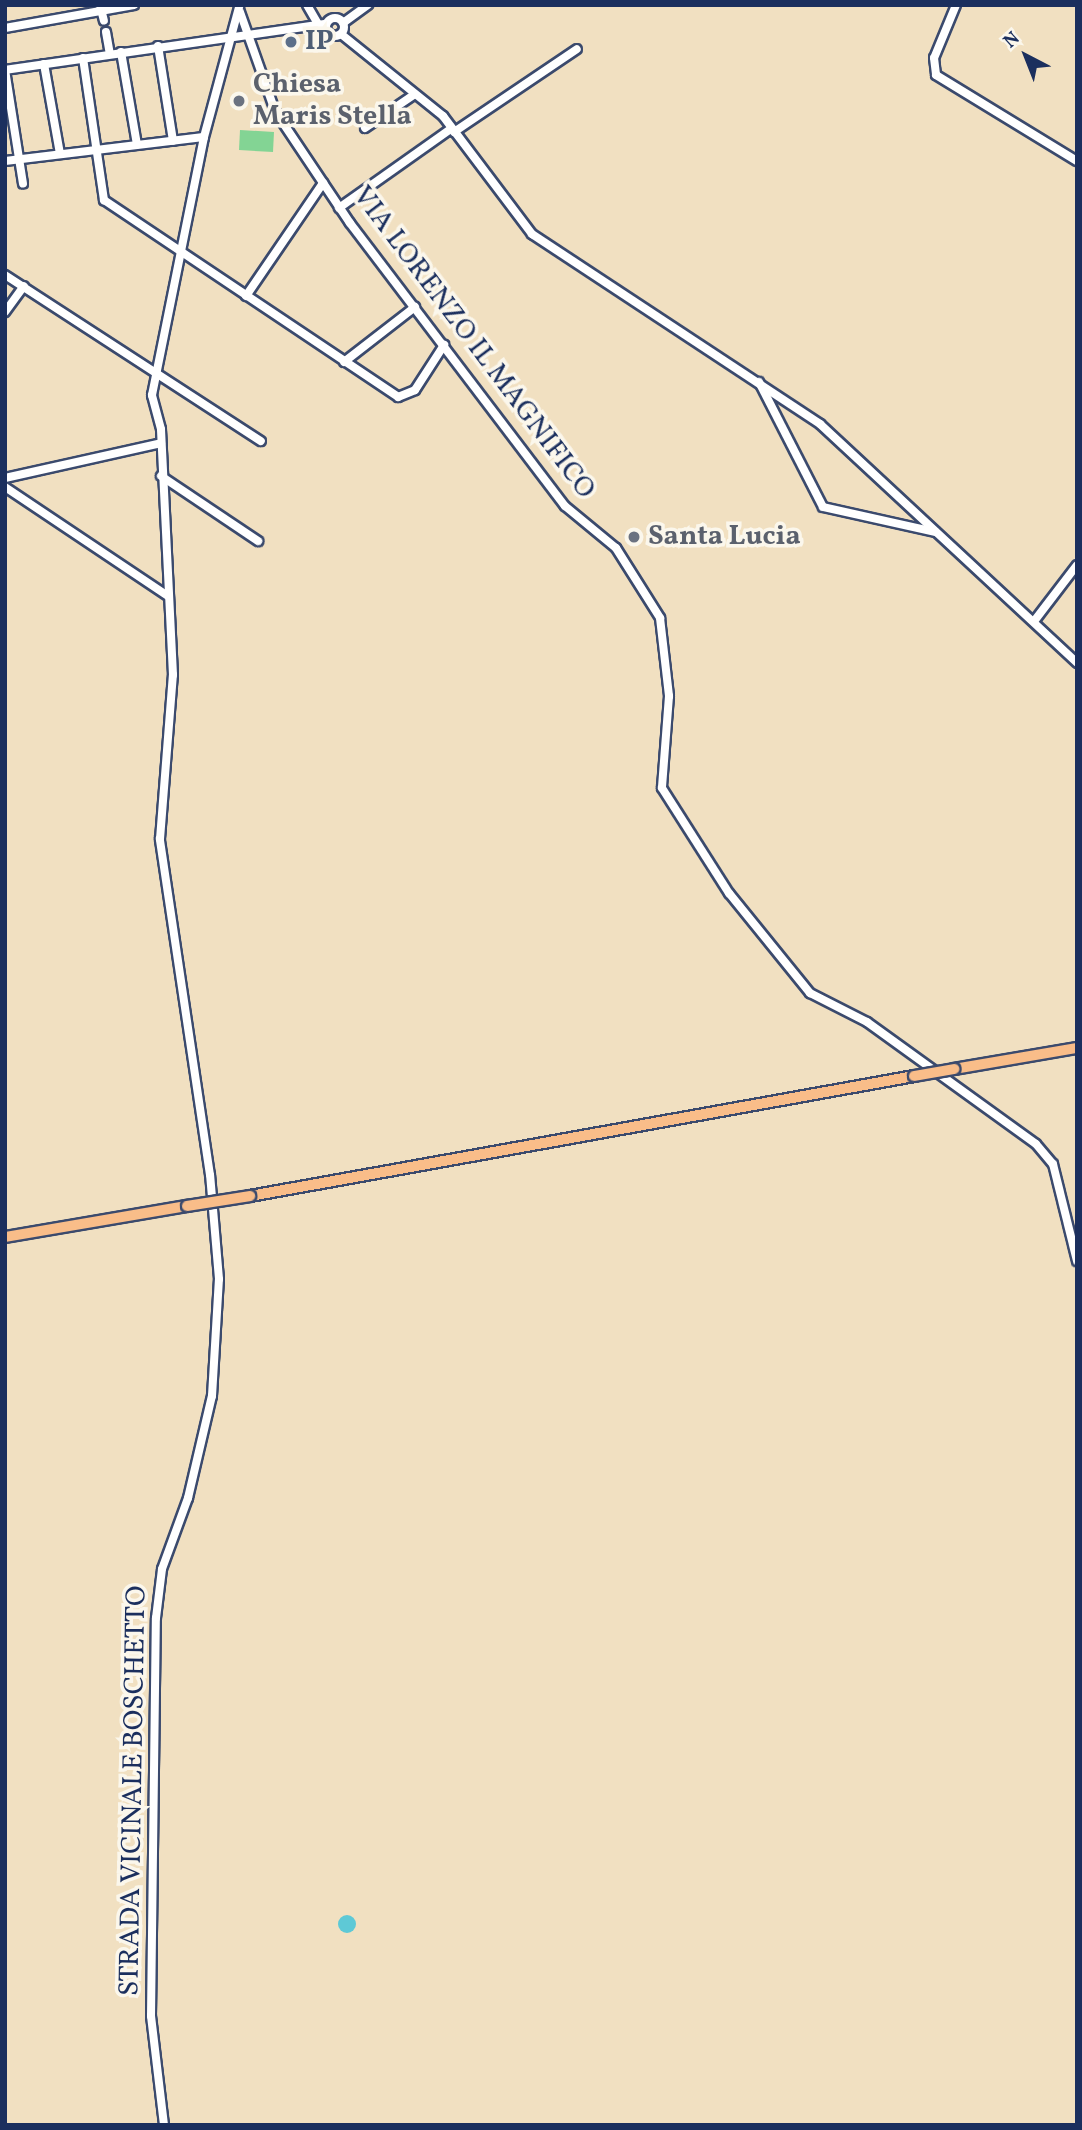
<!DOCTYPE html>
<style>
body{margin:0}
#map{position:relative;width:1082px;height:2130px;overflow:hidden;background:#f1e0c1;font-family:Vollkorn,serif}
div>[style]{position:absolute}
.green>*{inset:0;background:#83d494}
.water>*{inset:0;background:#5ec9d6}
.round{border-radius:50%}
.roads{filter:drop-shadow(2px 0 #3b4a6d) drop-shadow(-2px 0 #3b4a6d) drop-shadow(0 2px #3b4a6d) drop-shadow(0 -2px #3b4a6d)}
.minor>*{height:8px;margin:-4px;padding:0 4px;transform-origin:4px;border-radius:4px;background:#fff}
.minor>.ring{margin:-4px;padding:0;box-sizing:content-box;background:none;border:8px solid #fff;border-radius:50%}
.major>*{height:10px;margin:-5px;padding:0 5px;transform-origin:5px;border-radius:5px;background:#f9bd89}
.bridges{filter:drop-shadow(2px 0 #3b4a6d) drop-shadow(-2px 0 #3b4a6d) drop-shadow(0 2px #3b4a6d) drop-shadow(0 -2px #3b4a6d)}
.major-bridge>*{height:10px;margin:-5px;padding:0 5px;transform-origin:5px;border-radius:5px;background:#f9bd89}
.dots>*{width:19px;height:19px;translate:-50% -50%;box-sizing:border-box;border:4px solid #fbf7ec;border-radius:50%}
span{translate:-50% -50%;white-space:nowrap;text-align:center;line-height:1.15;-webkit-text-stroke:7px #fbf7ec;paint-order:stroke}
.service-label{font-size:28px;color:#4e5e75;font-weight:700}
.left{translate:0 -50%;text-align:left}
.worship-label{font-size:28px;color:#5b616d;font-weight:700}
.street-label{font-size:28px;color:#1b2f5e}
.frame{position:absolute;inset:0;border:7px solid #1b2f5e;pointer-events:none}
.north{position:absolute;left:991px;top:21px;width:70px;height:70px;-webkit-text-stroke:5px #fbf7ec;paint-order:stroke;rotate:318deg;font-size:19px;font-weight:700;line-height:28px;text-align:center;color:#1b2f5e}
.north::after{content:'';display:block;margin:auto;width:24px;height:32px;background:#1b2f5e;clip-path:polygon(50% 0,100% 100%,50% 72%,0 100%)}
</style>
<div id="map">
<div class="green">
<div style="clip-path:polygon(240px 130px,274px 132px,273px 152px,239px 150px)"></div>
</div>
<div class="water">
<div class="round" style="left:338px;top:1915px;width:18px;height:18px"></div>
</div>
<div class="roads">
<div class="minor">
<div style="left:100px;top:5px;width:16px;rotate:76deg"></div>
<div style="left:307px;top:5px;width:22px;rotate:60deg"></div>
<div style="left:956px;top:5px;width:57px;rotate:112.5deg"></div>
<div style="left:934px;top:58px;width:17px;rotate:83deg"></div>
<div style="left:936px;top:75px;width:165px;rotate:31.4deg"></div>
<div style="left:240px;top:12px;width:105px;rotate:70.5deg"></div>
<div style="left:275px;top:111px;width:135px;rotate:56.2deg"></div>
<div style="left:350px;top:223px;width:355px;rotate:52.8deg"></div>
<div style="left:565px;top:506px;width:66px;rotate:39.5deg"></div>
<div style="left:616px;top:548px;width:83px;rotate:57.8deg"></div>
<div style="left:660px;top:618px;width:79px;rotate:83.4deg"></div>
<div style="left:669px;top:696px;width:92px;rotate:94.4deg"></div>
<div style="left:662px;top:788px;width:125px;rotate:57.5deg"></div>
<div style="left:729px;top:893px;width:129px;rotate:51deg"></div>
<div style="left:810px;top:993px;width:64px;rotate:27deg"></div>
<div style="left:867px;top:1022px;width:208px;rotate:35.8deg"></div>
<div style="left:1036px;top:1144px;width:26px;rotate:50deg"></div>
<div style="left:1053px;top:1164px;width:100px;rotate:76.1deg"></div>
<div class="ring" style="left:326px;top:18px;width:10px;height:10px"></div>
<div style="left:343px;top:23px;width:31px;rotate:-36deg"></div>
<div style="left:5px;top:28px;width:131px;rotate:-10.1deg"></div>
<div style="left:106px;top:32px;width:22px;rotate:80deg"></div>
<div style="left:341px;top:34px;width:131px;rotate:38.8deg"></div>
<div style="left:443px;top:116px;width:148px;rotate:53deg"></div>
<div style="left:532px;top:234px;width:345px;rotate:33.4deg"></div>
<div style="left:820px;top:424px;width:351px;rotate:42.9deg"></div>
<div style="left:158px;top:46px;width:96px;rotate:81deg"></div>
<div style="left:121px;top:52px;width:94px;rotate:80.2deg"></div>
<div style="left:83px;top:58px;width:144px;rotate:81.6deg"></div>
<div style="left:104px;top:200px;width:354px;rotate:33.8deg"></div>
<div style="left:398px;top:397px;width:18px;rotate:-22deg"></div>
<div style="left:415px;top:390px;width:54px;rotate:-57.2deg"></div>
<div style="left:44px;top:64px;width:91px;rotate:79.9deg"></div>
<div style="left:5px;top:70px;width:324px;rotate:-8.2deg"></div>
<div style="left:5px;top:70px;width:115px;rotate:81deg"></div>
<div style="left:365px;top:128px;width:60px;rotate:-34.2deg"></div>
<div style="left:454px;top:132px;width:148px;rotate:-34deg"></div>
<div style="left:5px;top:161px;width:200px;rotate:-6.9deg"></div>
<div style="left:339px;top:208px;width:138px;rotate:-35.3deg"></div>
<div style="left:5px;top:275px;width:305px;rotate:33deg"></div>
<div style="left:246px;top:296px;width:137px;rotate:-55.7deg"></div>
<div style="left:5px;top:312px;width:32px;rotate:-54deg"></div>
<div style="left:344px;top:362px;width:90px;rotate:-37.8deg"></div>
<div style="left:759px;top:382px;width:140px;rotate:62.9deg"></div>
<div style="left:823px;top:507px;width:115px;rotate:12.6deg"></div>
<div style="left:161px;top:476px;width:117px;rotate:33.8deg"></div>
<div style="left:5px;top:478px;width:160px;rotate:-12.6deg"></div>
<div style="left:5px;top:487px;width:196px;rotate:33.8deg"></div>
<div style="left:1035px;top:620px;width:69px;rotate:-52.6deg"></div>
<div style="left:164px;top:2125px;width:110px;rotate:-96.8deg"></div>
<div style="left:151px;top:2016px;width:398px;rotate:-89.3deg"></div>
<div style="left:156px;top:1618px;width:49px;rotate:-83deg"></div>
<div style="left:162px;top:1569px;width:76px;rotate:-69.9deg"></div>
<div style="left:188px;top:1498px;width:105px;rotate:-76.8deg"></div>
<div style="left:212px;top:1396px;width:117px;rotate:-86.6deg"></div>
<div style="left:219px;top:1279px;width:104px;rotate:-94.9deg"></div>
<div style="left:210px;top:1175px;width:340px;rotate:-98.5deg"></div>
<div style="left:160px;top:839px;width:165px;rotate:-85.5deg"></div>
<div style="left:173px;top:675px;width:246px;rotate:-92.8deg"></div>
<div style="left:161px;top:429px;width:35px;rotate:-105deg"></div>
<div style="left:152px;top:395px;width:263px;rotate:-78.6deg"></div>
<div style="left:204px;top:137px;width:135px;rotate:-74.9deg"></div>
</div>
<div class="major">
<div style="left:954px;top:1069px;width:125px;rotate:-9.7deg"></div>
<div style="left:250px;top:1196px;width:675px;rotate:-10.24deg"></div>
<div style="left:5px;top:1237px;width:185px;rotate:-9.7deg"></div>
</div>
</div>
<div class="bridges">
<div class="major-bridge">
<div style="left:914px;top:1076px;width:41px;rotate:-9.9deg"></div>
<div style="left:187px;top:1206px;width:64px;rotate:-9deg"></div>
</div>
</div>
<div class="dots">
<div style="left:291px;top:42px;background:#5c6f8a"></div>
<div style="left:239px;top:101px;background:#6b7280"></div>
<div style="left:634px;top:537px;background:#6b7280"></div>
</div>
<div class="service-label">
<span class="left" style="left:305px;top:42px">IP</span>
</div>
<div class="worship-label">
<span class="left" style="left:253px;top:101px">Chiesa<br>Maris Stella</span>
<span class="left" style="left:648px;top:537px">Santa Lucia</span>
</div>
<div class="street-label">
<span style="left:473px;top:343px;rotate:53deg">VIA LORENZO IL MAGNIFICO</span>
<span style="left:134px;top:1791px;rotate:-89deg">STRADA VICINALE BOSCHETTO</span>
</div>
<div class="frame"></div>
<div class="north">N</div>
</div>
